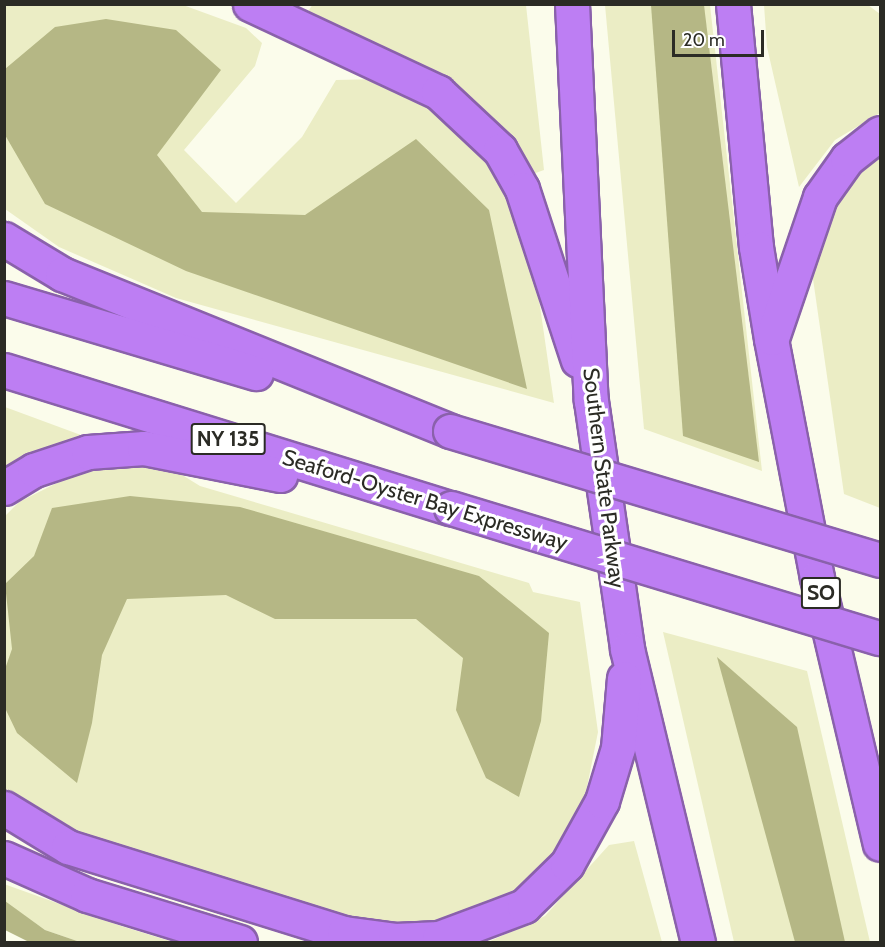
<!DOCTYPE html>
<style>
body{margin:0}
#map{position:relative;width:885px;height:947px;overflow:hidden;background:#fbfceb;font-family:Cabin,sans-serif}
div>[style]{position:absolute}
.green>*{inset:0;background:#ebedc5}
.forest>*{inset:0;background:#b5b785}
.roads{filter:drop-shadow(2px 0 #8a61ab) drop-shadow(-2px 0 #8a61ab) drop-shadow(0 2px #8a61ab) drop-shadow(0 -2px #8a61ab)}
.highway>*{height:33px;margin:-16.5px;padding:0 16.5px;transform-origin:16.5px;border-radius:16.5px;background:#bd7ef3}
.bridges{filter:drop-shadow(2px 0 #8a61ab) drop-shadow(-2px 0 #8a61ab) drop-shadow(0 2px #8a61ab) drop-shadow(0 -2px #8a61ab)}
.highway-bridge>*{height:33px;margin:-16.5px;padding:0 16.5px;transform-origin:16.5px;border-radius:16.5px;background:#bd7ef3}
span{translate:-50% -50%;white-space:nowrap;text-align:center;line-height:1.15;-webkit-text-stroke:6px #fff;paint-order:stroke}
.shield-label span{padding:2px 4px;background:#fff;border:2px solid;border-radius:4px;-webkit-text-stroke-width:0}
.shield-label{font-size:21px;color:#2b2b25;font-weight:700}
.street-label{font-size:22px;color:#2b2b25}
.frame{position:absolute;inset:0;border:6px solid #2b2b25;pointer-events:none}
.scale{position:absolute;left:672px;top:30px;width:92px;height:27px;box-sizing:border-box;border:3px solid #2b2b25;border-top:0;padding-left:8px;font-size:18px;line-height:21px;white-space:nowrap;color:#2b2b25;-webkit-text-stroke:4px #fff;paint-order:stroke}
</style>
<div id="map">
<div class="green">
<div style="clip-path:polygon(313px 4px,526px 5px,544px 170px,530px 175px,502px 128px,446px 76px,307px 13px)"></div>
<div style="clip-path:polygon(5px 5px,183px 5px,246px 28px,262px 43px,255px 66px,184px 150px,236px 203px,302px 137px,336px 80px,378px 79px,419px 95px,489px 157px,530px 237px,554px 403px,176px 298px,59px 247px,5px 209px)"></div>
<div style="clip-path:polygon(605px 5px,710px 5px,762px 471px,644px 429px)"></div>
<div style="clip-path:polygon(764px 5px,868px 5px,880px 14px,880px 113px,835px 140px,799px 187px,767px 47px)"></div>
<div style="clip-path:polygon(880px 155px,880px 508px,844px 494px,812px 272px,829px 216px,858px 173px)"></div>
<div style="clip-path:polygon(5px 407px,89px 438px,5px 474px)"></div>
<div style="clip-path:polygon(153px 457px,200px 486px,529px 583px,533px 592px,580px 602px,598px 732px,580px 822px,525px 887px,443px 926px,376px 926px,76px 835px,5px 789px,4px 517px,19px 502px,85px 469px)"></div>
<div style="clip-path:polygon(663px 632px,807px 671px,870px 942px,734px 942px)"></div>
<div style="clip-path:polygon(634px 841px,662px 942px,488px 942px,545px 916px,609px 845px)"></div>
<div style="clip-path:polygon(4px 884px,121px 926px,173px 942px,80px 942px,45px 930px,5px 902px)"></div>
</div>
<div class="forest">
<div style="clip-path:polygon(651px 5px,704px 5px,759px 462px,683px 436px)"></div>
<div style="clip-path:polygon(106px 19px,176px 30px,221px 70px,157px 155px,202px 212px,305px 215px,416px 139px,489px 210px,527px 389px,186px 271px,45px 204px,5px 135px,5px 69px,55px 27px)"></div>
<div style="clip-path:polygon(130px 496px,240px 507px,479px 576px,549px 633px,541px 721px,519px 797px,486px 778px,456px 710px,463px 658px,416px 619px,275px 619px,226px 595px,127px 599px,102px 655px,92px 723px,77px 783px,17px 733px,5px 708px,5px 669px,12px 649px,5px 584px,34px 556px,52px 508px)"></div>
<div style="clip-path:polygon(717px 657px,797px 727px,845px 942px,795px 942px)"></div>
<div style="clip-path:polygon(5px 901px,45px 930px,80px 942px,29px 942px,5px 930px)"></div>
</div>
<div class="roads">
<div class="highway">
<div style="left:250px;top:4px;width:208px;rotate:25.1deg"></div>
<div style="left:438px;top:92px;width:85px;rotate:43.1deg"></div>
<div style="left:500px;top:150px;width:45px;rotate:60.6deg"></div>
<div style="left:522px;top:189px;width:180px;rotate:71.9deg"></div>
<div style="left:572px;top:4px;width:397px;rotate:87.3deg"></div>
<div style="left:591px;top:401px;width:251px;rotate:81.7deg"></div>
<div style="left:627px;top:649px;width:301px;rotate:76.4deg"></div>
<div style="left:733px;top:4px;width:244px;rotate:84.6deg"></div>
<div style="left:756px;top:247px;width:93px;rotate:80.7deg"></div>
<div style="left:771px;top:339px;width:243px;rotate:79.1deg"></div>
<div style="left:817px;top:578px;width:273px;rotate:76.7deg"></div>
<div style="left:4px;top:239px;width:68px;rotate:31.1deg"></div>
<div style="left:62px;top:274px;width:419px;rotate:22deg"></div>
<div style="left:4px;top:298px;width:263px;rotate:16.6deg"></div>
<div style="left:772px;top:338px;width:149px;rotate:-71.2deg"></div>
<div style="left:820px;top:197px;width:47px;rotate:-54.6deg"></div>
<div style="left:847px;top:159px;width:42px;rotate:-38.2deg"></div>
<div style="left:4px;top:370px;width:468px;rotate:17.2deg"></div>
<div style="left:4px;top:488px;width:35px;rotate:-31deg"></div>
<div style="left:34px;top:470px;width:57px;rotate:-18.4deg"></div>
<div style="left:88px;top:452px;width:56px;rotate:-4.1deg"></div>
<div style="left:144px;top:448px;width:139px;rotate:11.2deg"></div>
<div style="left:4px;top:808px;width:75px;rotate:31.4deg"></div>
<div style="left:68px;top:847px;width:289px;rotate:17.3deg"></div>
<div style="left:344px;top:933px;width:51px;rotate:7.8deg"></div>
<div style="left:395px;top:940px;width:44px;rotate:-2.6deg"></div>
<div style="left:439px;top:938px;width:91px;rotate:-20.6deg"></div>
<div style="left:524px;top:906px;width:60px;rotate:-44.3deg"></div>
<div style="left:567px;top:864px;width:72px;rotate:-60.9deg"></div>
<div style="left:602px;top:801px;width:55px;rotate:-73.2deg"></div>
<div style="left:618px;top:748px;width:70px;rotate:-85.1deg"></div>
<div style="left:4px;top:858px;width:91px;rotate:24deg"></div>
<div style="left:87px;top:895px;width:160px;rotate:17.1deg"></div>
</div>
</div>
<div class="bridges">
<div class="highway-bridge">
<div style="left:450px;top:431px;width:449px;rotate:16.7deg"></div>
<div style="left:451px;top:508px;width:448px;rotate:16.9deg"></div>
</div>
</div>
<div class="shield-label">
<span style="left:228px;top:439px">NY 135</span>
<span style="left:821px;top:593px">SO</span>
</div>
<div class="street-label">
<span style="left:604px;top:478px;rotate:83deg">Southern State Parkway</span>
<span style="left:425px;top:500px;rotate:17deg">Seaford-Oyster Bay Expressway</span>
</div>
<div class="frame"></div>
<div class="scale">20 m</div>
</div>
